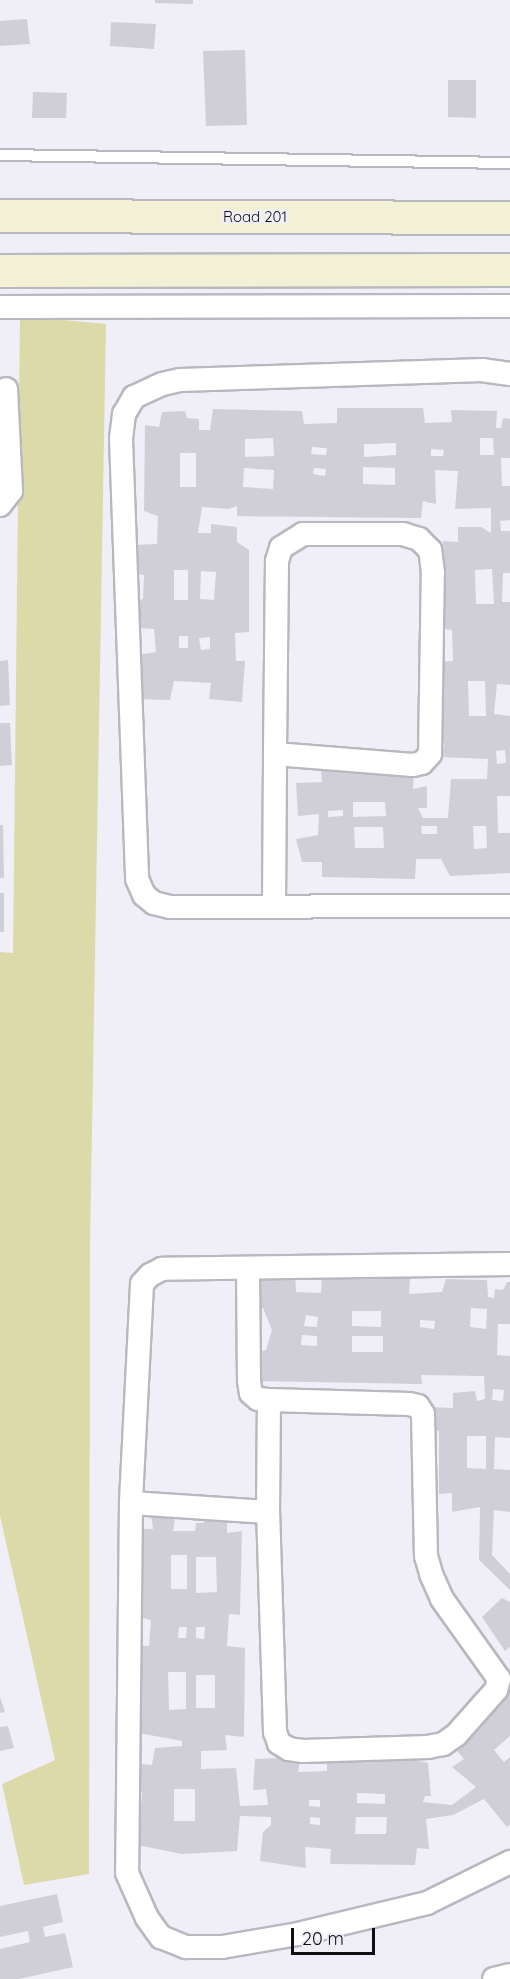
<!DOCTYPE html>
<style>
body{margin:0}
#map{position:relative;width:510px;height:1979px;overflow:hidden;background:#f0eff7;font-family:Quicksand,sans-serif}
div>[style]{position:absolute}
.green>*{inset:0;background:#dddaa9}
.building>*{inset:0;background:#d0cfd7}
.roads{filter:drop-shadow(2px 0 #b9b8bf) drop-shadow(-2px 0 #b9b8bf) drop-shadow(0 2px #b9b8bf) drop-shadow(0 -2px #b9b8bf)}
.service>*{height:10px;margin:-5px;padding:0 5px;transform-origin:5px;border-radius:5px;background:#fff}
.minor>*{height:22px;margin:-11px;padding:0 11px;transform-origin:11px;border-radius:11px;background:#fff}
.secondary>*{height:32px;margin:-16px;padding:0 16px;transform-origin:16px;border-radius:16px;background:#f3f1d5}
span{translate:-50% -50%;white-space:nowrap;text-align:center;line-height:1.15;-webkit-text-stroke:4.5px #f0eff7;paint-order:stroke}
.street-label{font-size:15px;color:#101012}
.scale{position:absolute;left:291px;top:1928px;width:84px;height:27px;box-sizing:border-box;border:3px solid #101012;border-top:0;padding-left:8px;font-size:18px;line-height:21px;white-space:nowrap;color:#101012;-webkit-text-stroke:4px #f0eff7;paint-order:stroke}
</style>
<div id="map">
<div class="green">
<div style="clip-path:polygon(20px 316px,106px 324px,90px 1246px,89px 1874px,24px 1885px,2px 1784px,55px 1760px,0 1516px,0 952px,13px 953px)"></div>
</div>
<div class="building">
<div style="clip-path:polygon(155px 0,193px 0,193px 4px,155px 3px)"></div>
<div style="clip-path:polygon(27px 19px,30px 44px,0 46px,0 21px)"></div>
<div style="clip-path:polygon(111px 22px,156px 24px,154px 49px,110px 46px)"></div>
<div style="clip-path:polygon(245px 50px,247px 125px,206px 126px,203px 51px)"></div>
<div style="clip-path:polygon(448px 80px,476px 80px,476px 118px,448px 117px)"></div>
<div style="clip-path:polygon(33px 92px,67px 93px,66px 118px,32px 118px)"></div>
<div style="clip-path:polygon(evenodd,337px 408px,423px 408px,425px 423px,452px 422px,451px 410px,497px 411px,496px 428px,501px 428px,503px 418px,510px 419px,510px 458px,501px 458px,502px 486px,510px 486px,510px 520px,500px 521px,501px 531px,510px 531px,510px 573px,503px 573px,502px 602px,510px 602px,510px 685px,497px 684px,494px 714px,510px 716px,510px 796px,497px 796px,498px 833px,510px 833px,510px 873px,450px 876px,441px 859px,416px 859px,415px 879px,322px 877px,322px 862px,302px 862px,296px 839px,318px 835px,319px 814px,298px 816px,296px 783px,322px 782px,321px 771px,414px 770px,413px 789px,427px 786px,427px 808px,418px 808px,423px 818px,448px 818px,451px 779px,487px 779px,488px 759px,440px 757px,445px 744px,436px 741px,434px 662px,453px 661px,452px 630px,436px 628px,443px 575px,443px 541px,458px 542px,458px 527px,481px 527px,491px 533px,491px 508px,455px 509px,458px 471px,435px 470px,436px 504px,423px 501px,421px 518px,237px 516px,237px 506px,229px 509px,202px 507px,198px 533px,211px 533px,211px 524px,237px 527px,237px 542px,249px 550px,249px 632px,235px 633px,236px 661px,245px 661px,242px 702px,209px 699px,211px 683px,174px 681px,170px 700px,136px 699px,136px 655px,156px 652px,154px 629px,137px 628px,134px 611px,139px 609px,137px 601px,143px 599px,144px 575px,135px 574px,134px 545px,157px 544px,158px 516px,144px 511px,145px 425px,159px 427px,162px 412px,185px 411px,187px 418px,199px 419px,199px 430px,210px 430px,213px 409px,302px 411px,304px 424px,337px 423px,337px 408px,273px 438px,274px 456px,245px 457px,245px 439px,273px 438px,337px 408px,480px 438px,493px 438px,494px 455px,480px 455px,480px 438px,337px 408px,396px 443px,396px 455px,364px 457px,364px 444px,396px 443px,337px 408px,312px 447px,327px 448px,326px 455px,311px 454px,312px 447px,337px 408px,431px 449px,444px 450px,443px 456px,431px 456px,431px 449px,337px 408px,180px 453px,196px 453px,196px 487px,180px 487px,180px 453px,337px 408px,363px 467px,395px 468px,395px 485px,363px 484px,363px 467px,337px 408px,244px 468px,274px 470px,273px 489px,243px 487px,244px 468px,337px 408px,314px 468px,326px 469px,325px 476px,313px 474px,314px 468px,337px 408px,492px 569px,494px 604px,476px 604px,475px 570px,492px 569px,337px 408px,174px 570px,188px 570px,188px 600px,174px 600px,174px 570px,337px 408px,201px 571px,216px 572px,214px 600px,200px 599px,201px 571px,337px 408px,179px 636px,188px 636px,188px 648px,179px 648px,179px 636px,337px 408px,210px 637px,210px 649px,201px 650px,199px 638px,210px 637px,337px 408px,468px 681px,485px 681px,486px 716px,469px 716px,468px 681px,337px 408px,505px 750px,506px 763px,497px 764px,496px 751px,505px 750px,337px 408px,353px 802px,385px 802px,386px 816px,353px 817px,353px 802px,337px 408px,343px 810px,343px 816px,328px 817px,328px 811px,343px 810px,337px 408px,421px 826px,437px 826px,437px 834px,422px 834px,421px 826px,337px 408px,473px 826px,486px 826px,487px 848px,474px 849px,473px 826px,337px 408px,354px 827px,383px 827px,384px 848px,355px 848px,354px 827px)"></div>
<div style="clip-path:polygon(8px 660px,10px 705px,0 706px,0 661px)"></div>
<div style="clip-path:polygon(0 723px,10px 723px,12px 765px,0 766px)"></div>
<div style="clip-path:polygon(0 825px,3px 825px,4px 878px,0 878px)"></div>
<div style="clip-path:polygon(0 893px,4px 893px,4px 932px,0 932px)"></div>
<div style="clip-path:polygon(evenodd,295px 1275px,296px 1292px,321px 1293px,322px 1275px,410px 1278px,409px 1294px,442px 1292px,446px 1279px,487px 1280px,488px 1297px,494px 1298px,495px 1289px,503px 1290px,507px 1282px,510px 1282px,510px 1324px,498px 1324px,497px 1355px,510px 1356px,510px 1438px,495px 1437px,494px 1469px,510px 1470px,510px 1512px,494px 1510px,492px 1555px,510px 1574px,510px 1590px,479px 1560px,480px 1507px,452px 1512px,452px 1493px,439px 1494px,439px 1431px,435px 1430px,432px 1407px,453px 1408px,453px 1393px,475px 1391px,477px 1401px,485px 1399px,484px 1376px,421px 1375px,422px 1384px,253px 1381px,251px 1353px,266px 1350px,272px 1330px,263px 1308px,251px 1306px,251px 1278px,295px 1275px,471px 1308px,487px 1309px,486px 1329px,470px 1327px,471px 1308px,295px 1275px,352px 1311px,381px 1311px,381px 1327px,352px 1326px,352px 1311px,295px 1275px,306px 1315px,318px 1317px,317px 1327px,304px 1326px,306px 1315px,295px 1275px,420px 1320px,435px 1321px,434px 1329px,420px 1327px,420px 1320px,295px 1275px,302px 1335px,317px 1336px,317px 1346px,301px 1345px,302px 1335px,295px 1275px,352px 1336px,383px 1336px,383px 1352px,352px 1352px,352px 1336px,295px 1275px,493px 1389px,504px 1390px,503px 1401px,492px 1400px,493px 1389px,295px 1275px,467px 1436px,486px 1436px,486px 1469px,467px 1468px,467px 1436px)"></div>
<div style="clip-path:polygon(evenodd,176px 1513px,173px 1531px,195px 1531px,196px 1523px,203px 1523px,207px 1516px,227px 1514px,227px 1533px,242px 1531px,240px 1615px,229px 1614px,227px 1646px,245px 1648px,244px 1737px,225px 1735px,227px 1750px,201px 1751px,201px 1769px,236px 1768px,240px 1806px,268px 1805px,266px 1789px,253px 1790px,255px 1759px,301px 1757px,298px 1772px,327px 1771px,327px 1759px,399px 1757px,428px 1763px,431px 1796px,425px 1796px,423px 1802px,452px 1805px,476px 1787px,452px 1767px,464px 1759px,452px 1745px,510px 1686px,510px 1736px,494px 1750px,504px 1762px,510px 1757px,510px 1824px,507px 1827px,484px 1799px,453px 1815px,426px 1819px,429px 1849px,417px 1848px,415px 1865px,330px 1864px,331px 1849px,305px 1847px,306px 1868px,260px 1861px,263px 1832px,271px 1825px,271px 1817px,240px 1816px,237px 1851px,182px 1854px,137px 1845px,130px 1832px,139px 1830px,142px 1792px,129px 1789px,129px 1763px,152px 1765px,155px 1748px,182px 1746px,182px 1741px,133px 1732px,133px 1645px,149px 1646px,151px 1620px,134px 1616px,137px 1529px,153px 1529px,151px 1515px,176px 1513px,171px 1555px,187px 1555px,187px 1589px,171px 1589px,171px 1555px,176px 1513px,196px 1557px,216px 1557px,217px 1592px,196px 1593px,196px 1557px,176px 1513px,179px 1627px,187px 1627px,186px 1638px,178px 1638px,179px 1627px,176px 1513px,196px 1627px,205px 1627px,204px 1639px,196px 1638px,196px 1627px,176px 1513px,168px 1672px,186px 1672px,186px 1709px,169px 1710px,168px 1672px,176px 1513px,196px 1675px,215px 1675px,215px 1708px,196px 1708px,196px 1675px,176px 1513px,174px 1789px,195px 1789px,195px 1821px,174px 1821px,174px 1789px,176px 1513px,357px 1793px,385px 1794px,385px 1804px,357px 1803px,357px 1793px,176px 1513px,309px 1800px,320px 1800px,320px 1807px,309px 1806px,309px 1800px,176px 1513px,310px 1817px,320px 1818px,320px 1825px,310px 1824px,310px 1817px,176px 1513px,356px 1817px,387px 1817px,386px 1834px,355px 1834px,356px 1817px)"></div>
<div style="clip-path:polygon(502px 1598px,510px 1602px,510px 1647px,505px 1651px,482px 1617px)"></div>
<div style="clip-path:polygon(0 1697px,5px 1712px,0 1713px)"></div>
<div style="clip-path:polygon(8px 1726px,14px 1748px,0 1751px,0 1727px)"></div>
<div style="clip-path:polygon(57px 1894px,63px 1922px,43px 1927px,45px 1937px,65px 1933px,73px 1967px,19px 1979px,0 1979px,0 1949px,30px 1942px,28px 1931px,0 1937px,0 1906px)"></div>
</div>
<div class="roads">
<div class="service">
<div style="left:0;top:155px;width:510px;rotate:0.9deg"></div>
</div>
<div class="minor">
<div style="left:0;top:307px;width:510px;rotate:-0.11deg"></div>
<div style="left:510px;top:374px;width:27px;rotate:-172deg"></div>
<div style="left:483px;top:370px;width:303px;rotate:178.1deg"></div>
<div style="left:180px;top:380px;width:18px;rotate:167deg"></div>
<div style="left:162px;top:384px;width:31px;rotate:155deg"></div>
<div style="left:134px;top:397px;width:20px;rotate:120deg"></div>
<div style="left:124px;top:414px;width:25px;rotate:97deg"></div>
<div style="left:121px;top:439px;width:440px;rotate:87.9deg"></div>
<div style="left:137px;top:879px;width:17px;rotate:66deg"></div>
<div style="left:144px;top:895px;width:13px;rotate:39deg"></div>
<div style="left:154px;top:903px;width:16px;rotate:14deg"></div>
<div style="left:170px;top:907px;width:340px;rotate:-0.2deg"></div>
<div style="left:0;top:505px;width:18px;rotate:-52deg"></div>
<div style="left:11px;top:491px;width:102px;rotate:-92.8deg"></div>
<div style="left:274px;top:905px;width:151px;rotate:-89.6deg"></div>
<div style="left:275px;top:754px;width:138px;rotate:4.6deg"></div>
<div style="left:413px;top:765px;width:9px;rotate:-13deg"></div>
<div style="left:422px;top:763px;width:12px;rotate:-48deg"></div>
<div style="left:430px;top:754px;width:181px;rotate:-89.1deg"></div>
<div style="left:433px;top:573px;width:23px;rotate:-97deg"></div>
<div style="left:430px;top:550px;width:16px;rotate:-135deg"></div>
<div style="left:419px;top:539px;width:17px;rotate:-163deg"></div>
<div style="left:403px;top:534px;width:100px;rotate:180deg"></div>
<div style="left:303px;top:534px;width:26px;rotate:148deg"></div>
<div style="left:281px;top:548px;width:14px;rotate:107deg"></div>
<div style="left:277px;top:561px;width:193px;rotate:90.6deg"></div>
<div style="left:510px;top:1264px;width:348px;rotate:179.2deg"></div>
<div style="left:162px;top:1269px;width:13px;rotate:153deg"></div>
<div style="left:150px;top:1275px;width:12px;rotate:132deg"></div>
<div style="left:142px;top:1284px;width:219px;rotate:92.9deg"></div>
<div style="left:131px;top:1503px;width:370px;rotate:90.6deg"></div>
<div style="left:127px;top:1873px;width:49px;rotate:66deg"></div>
<div style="left:147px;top:1918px;width:24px;rotate:54deg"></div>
<div style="left:161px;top:1937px;width:27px;rotate:22deg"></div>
<div style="left:186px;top:1947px;width:36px"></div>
<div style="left:222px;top:1947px;width:77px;rotate:-9.7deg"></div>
<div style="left:298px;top:1934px;width:133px;rotate:-13.5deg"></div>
<div style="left:427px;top:1903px;width:93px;rotate:-26.3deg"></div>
<div style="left:248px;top:1268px;width:113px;rotate:89.5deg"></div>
<div style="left:249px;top:1381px;width:12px;rotate:81deg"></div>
<div style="left:251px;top:1393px;width:9px;rotate:41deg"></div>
<div style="left:258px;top:1399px;width:11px;rotate:5deg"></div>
<div style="left:131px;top:1503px;width:137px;rotate:3.8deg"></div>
<div style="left:268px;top:1512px;width:112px;rotate:-89.5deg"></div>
<div style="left:269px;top:1400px;width:140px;rotate:1.6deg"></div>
<div style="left:409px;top:1404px;width:9px;rotate:13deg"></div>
<div style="left:418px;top:1406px;width:9px;rotate:58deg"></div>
<div style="left:423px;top:1414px;width:142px;rotate:88.8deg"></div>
<div style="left:426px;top:1556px;width:19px;rotate:74deg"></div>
<div style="left:431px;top:1574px;width:27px;rotate:66deg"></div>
<div style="left:442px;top:1599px;width:98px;rotate:54.5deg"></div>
<div style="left:499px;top:1679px;width:11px;rotate:105deg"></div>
<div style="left:496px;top:1690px;width:60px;rotate:131.6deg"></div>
<div style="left:456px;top:1735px;width:16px;rotate:145deg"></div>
<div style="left:443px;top:1744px;width:15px;rotate:169deg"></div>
<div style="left:428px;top:1747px;width:125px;rotate:178.2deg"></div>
<div style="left:303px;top:1751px;width:14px;rotate:-172deg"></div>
<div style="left:289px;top:1749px;width:12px;rotate:-149deg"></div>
<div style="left:279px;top:1743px;width:12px;rotate:-110deg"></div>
<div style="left:275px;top:1732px;width:220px;rotate:-91.8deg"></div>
<div style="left:494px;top:1979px;width:16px;rotate:-14deg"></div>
</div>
<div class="secondary">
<div style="left:0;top:216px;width:510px;rotate:0.22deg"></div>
<div style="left:0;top:271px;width:510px;rotate:-0.11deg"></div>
</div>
</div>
<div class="street-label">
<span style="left:255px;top:217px">Road 201</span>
</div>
<div class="scale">20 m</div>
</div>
